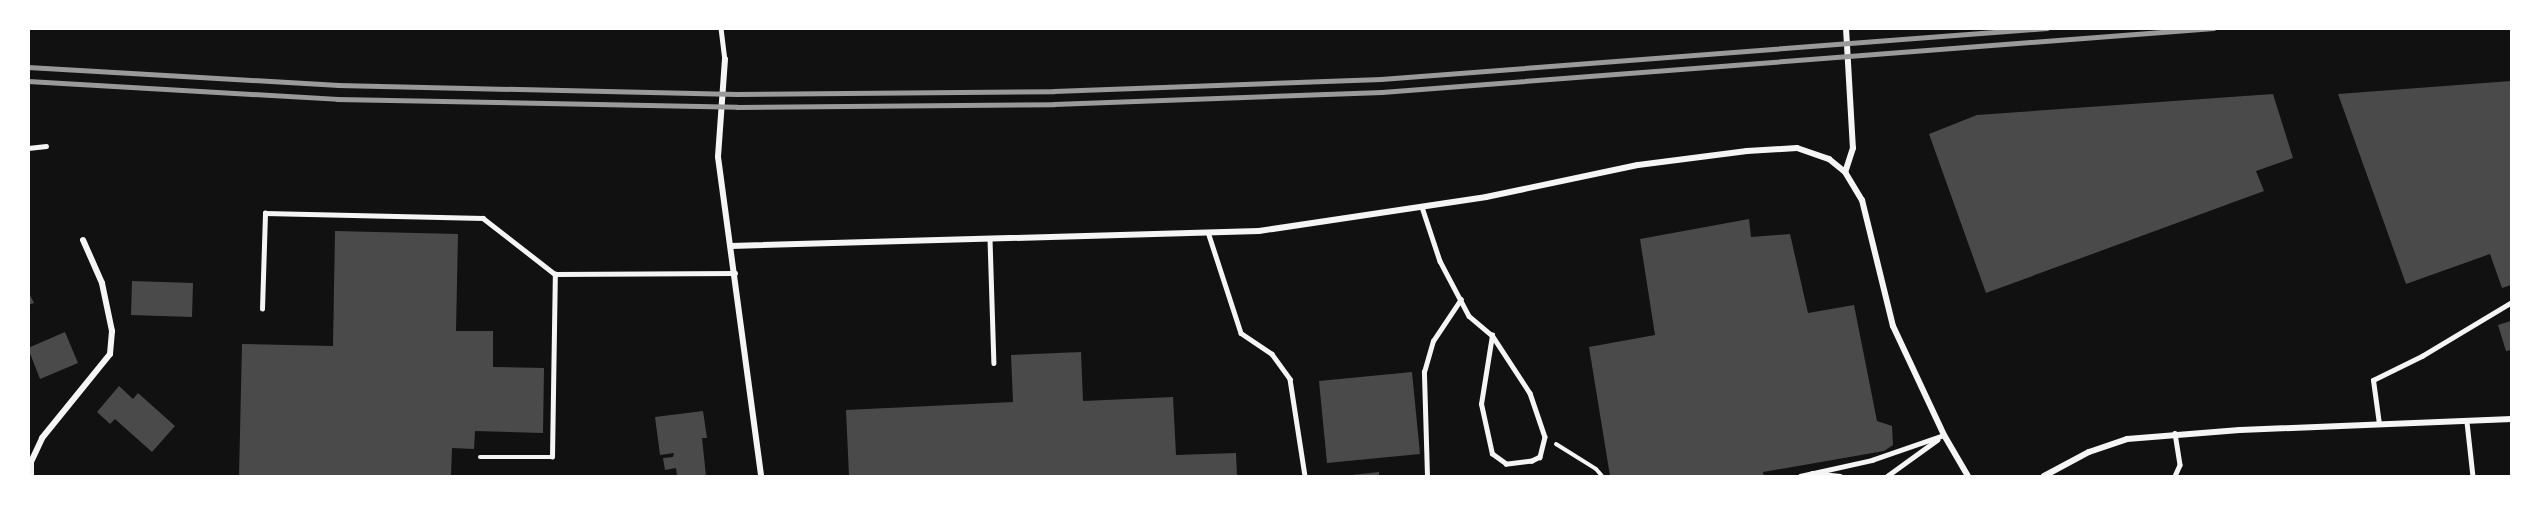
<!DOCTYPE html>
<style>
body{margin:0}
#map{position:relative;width:2540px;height:505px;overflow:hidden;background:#111;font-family:"Titillium Web",sans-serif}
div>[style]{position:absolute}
.building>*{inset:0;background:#4a4a4a}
.path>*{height:4px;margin:-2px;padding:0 2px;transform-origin:2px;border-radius:2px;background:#f5f5f5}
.service>*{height:4.5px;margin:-2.25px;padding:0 2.25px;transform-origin:2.25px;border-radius:2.25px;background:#f5f5f5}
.minor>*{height:6px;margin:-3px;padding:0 3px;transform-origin:3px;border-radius:3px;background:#f5f5f5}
.rail>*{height:4.5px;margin:-2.25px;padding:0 2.25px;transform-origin:2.25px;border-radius:2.25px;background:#9a9a9a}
span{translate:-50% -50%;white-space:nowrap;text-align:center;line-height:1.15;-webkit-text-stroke:5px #fff;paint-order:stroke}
.frame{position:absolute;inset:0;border:30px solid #fff;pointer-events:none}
</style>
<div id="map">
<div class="building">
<div style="clip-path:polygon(2511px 81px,2511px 285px,2502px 288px,2490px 254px,2406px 284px,2338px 94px)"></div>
<div style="clip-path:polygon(2273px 94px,2293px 158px,2256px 171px,2264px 191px,1986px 293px,1929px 134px,1977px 115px)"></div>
<div style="clip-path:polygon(1749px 219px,1751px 237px,1790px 234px,1808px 313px,1854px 305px,1877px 421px,1892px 426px,1893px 445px,1884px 451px,1763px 472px,1764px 476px,1610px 476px,1589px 347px,1655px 335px,1640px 239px)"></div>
<div style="clip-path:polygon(335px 231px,458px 234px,456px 331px,493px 331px,493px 367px,544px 368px,543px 433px,475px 431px,474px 449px,452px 448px,451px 476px,239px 476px,242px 344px,333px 346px)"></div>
<div style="clip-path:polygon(132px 281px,193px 283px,192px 317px,131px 315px)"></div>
<div style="clip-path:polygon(28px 291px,34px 303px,28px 305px)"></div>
<div style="clip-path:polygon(2511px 321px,2511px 350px,2506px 351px,2498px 325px)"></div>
<div style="clip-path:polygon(65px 332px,78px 363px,40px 379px,28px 348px)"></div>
<div style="clip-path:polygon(1081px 352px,1083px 401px,1173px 397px,1176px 455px,1236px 453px,1237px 476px,849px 476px,846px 410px,1013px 402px,1011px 355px)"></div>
<div style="clip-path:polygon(1412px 372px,1420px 454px,1327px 463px,1319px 381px)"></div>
<div style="clip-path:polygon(119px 386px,133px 399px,138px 393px,175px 426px,152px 452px,115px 419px,110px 424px,97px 412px)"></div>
<div style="clip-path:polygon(703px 411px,707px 438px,702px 438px,706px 476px,677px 476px,676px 468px,665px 470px,663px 458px,673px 457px,674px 453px,660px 455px,655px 417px)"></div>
<div style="clip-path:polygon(1379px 472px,1379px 476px,1352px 476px,1352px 475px)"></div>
</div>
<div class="path">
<div style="left:1556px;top:444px;width:47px;rotate:32deg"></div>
<div style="left:1596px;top:469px;width:9px;rotate:49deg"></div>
</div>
<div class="service">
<div style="left:721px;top:28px;width:31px;rotate:83deg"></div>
<div style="left:28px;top:148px;width:18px;rotate:-6deg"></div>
<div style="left:1422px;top:207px;width:57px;rotate:71.6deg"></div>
<div style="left:1440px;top:261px;width:62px;rotate:62.2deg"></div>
<div style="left:1469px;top:316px;width:30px;rotate:40deg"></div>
<div style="left:1492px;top:335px;width:69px;rotate:56.8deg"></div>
<div style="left:1530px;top:393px;width:46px;rotate:71.2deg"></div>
<div style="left:1545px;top:437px;width:21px;rotate:104deg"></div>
<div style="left:1540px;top:457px;width:9px;rotate:153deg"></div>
<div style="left:1532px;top:461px;width:26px;rotate:173deg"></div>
<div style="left:1506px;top:464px;width:17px;rotate:-144deg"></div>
<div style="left:1492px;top:454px;width:51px;rotate:-102.4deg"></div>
<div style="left:1481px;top:404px;width:70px;rotate:-80.9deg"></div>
<div style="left:1209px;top:235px;width:103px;rotate:71.9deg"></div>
<div style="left:1241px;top:333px;width:37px;rotate:34deg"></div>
<div style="left:1272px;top:354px;width:31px;rotate:54deg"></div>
<div style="left:1290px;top:379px;width:98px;rotate:81.2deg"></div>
<div style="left:990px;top:239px;width:124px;rotate:88.2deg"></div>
<div style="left:262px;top:309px;width:96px;rotate:-88.2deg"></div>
<div style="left:265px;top:213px;width:218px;rotate:1.3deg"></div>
<div style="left:483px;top:218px;width:91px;rotate:37.9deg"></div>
<div style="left:555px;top:274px;width:180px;rotate:-0.3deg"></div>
<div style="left:2467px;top:422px;width:54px;rotate:83.7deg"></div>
<div style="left:2379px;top:424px;width:44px;rotate:-97.8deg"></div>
<div style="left:2373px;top:380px;width:55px;rotate:-26.1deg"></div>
<div style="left:2422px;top:356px;width:105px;rotate:-31deg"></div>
<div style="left:2175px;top:433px;width:32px;rotate:81deg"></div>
<div style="left:2180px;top:465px;width:12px;rotate:114deg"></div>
<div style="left:480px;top:457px;width:72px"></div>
<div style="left:552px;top:457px;width:183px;rotate:-89.1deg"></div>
<div style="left:1812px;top:473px;width:28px;rotate:6deg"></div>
<div style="left:1427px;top:476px;width:104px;rotate:-91.7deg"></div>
<div style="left:1424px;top:372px;width:32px;rotate:-74deg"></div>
<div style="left:1433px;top:341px;width:50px;rotate:-56.3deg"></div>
<div style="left:1800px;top:476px;width:74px;rotate:-12.5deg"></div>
<div style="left:1872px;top:460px;width:76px;rotate:-19.1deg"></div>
<div style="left:1887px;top:476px;width:62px;rotate:-35.8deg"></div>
</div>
<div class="minor">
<div style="left:1846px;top:28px;width:120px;rotate:86.7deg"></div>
<div style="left:1853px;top:148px;width:25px;rotate:108deg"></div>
<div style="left:1845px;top:172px;width:33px;rotate:59deg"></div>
<div style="left:1862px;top:200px;width:130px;rotate:76.2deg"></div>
<div style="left:1893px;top:326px;width:120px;rotate:64.9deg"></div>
<div style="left:1944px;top:435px;width:48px;rotate:59.7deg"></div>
<div style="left:725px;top:59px;width:98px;rotate:94.1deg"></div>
<div style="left:718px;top:157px;width:322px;rotate:82.3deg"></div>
<div style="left:731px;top:246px;width:528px;rotate:-1.63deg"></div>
<div style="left:1259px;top:231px;width:230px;rotate:-8.5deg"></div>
<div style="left:1486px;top:197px;width:155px;rotate:-11.9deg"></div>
<div style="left:1638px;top:165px;width:110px;rotate:-7.3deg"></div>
<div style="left:1747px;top:151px;width:50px;rotate:-3.4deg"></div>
<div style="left:1797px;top:148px;width:34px;rotate:19deg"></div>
<div style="left:1829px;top:159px;width:21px;rotate:39deg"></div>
<div style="left:31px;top:476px;width:14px;rotate:-90deg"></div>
<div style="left:31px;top:462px;width:26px;rotate:-65deg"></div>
<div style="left:42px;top:438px;width:108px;rotate:-51deg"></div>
<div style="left:110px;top:354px;width:23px;rotate:-85deg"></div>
<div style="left:112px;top:331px;width:49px;rotate:-101.8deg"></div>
<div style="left:102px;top:283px;width:47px;rotate:-113.8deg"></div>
<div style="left:2044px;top:476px;width:51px;rotate:-28.1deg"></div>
<div style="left:2089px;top:452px;width:40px;rotate:-18.9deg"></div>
<div style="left:2127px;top:439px;width:113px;rotate:-4.6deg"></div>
<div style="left:2240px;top:430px;width:272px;rotate:-2.3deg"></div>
</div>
<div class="rail">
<div style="left:28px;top:67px;width:311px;rotate:3.3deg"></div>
<div style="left:338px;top:85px;width:399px;rotate:1.3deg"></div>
<div style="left:737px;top:94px;width:317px;rotate:-0.5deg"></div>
<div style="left:1054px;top:91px;width:327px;rotate:-2.1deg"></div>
<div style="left:1381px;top:79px;width:668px;rotate:-4.38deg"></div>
<div style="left:28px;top:81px;width:310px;rotate:3.3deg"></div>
<div style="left:337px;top:99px;width:400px;rotate:1.1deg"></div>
<div style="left:737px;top:107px;width:317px;rotate:-0.5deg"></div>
<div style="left:1054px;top:104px;width:328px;rotate:-2.1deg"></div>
<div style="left:1382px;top:92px;width:834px;rotate:-4.4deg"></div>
</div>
<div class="frame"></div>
</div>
